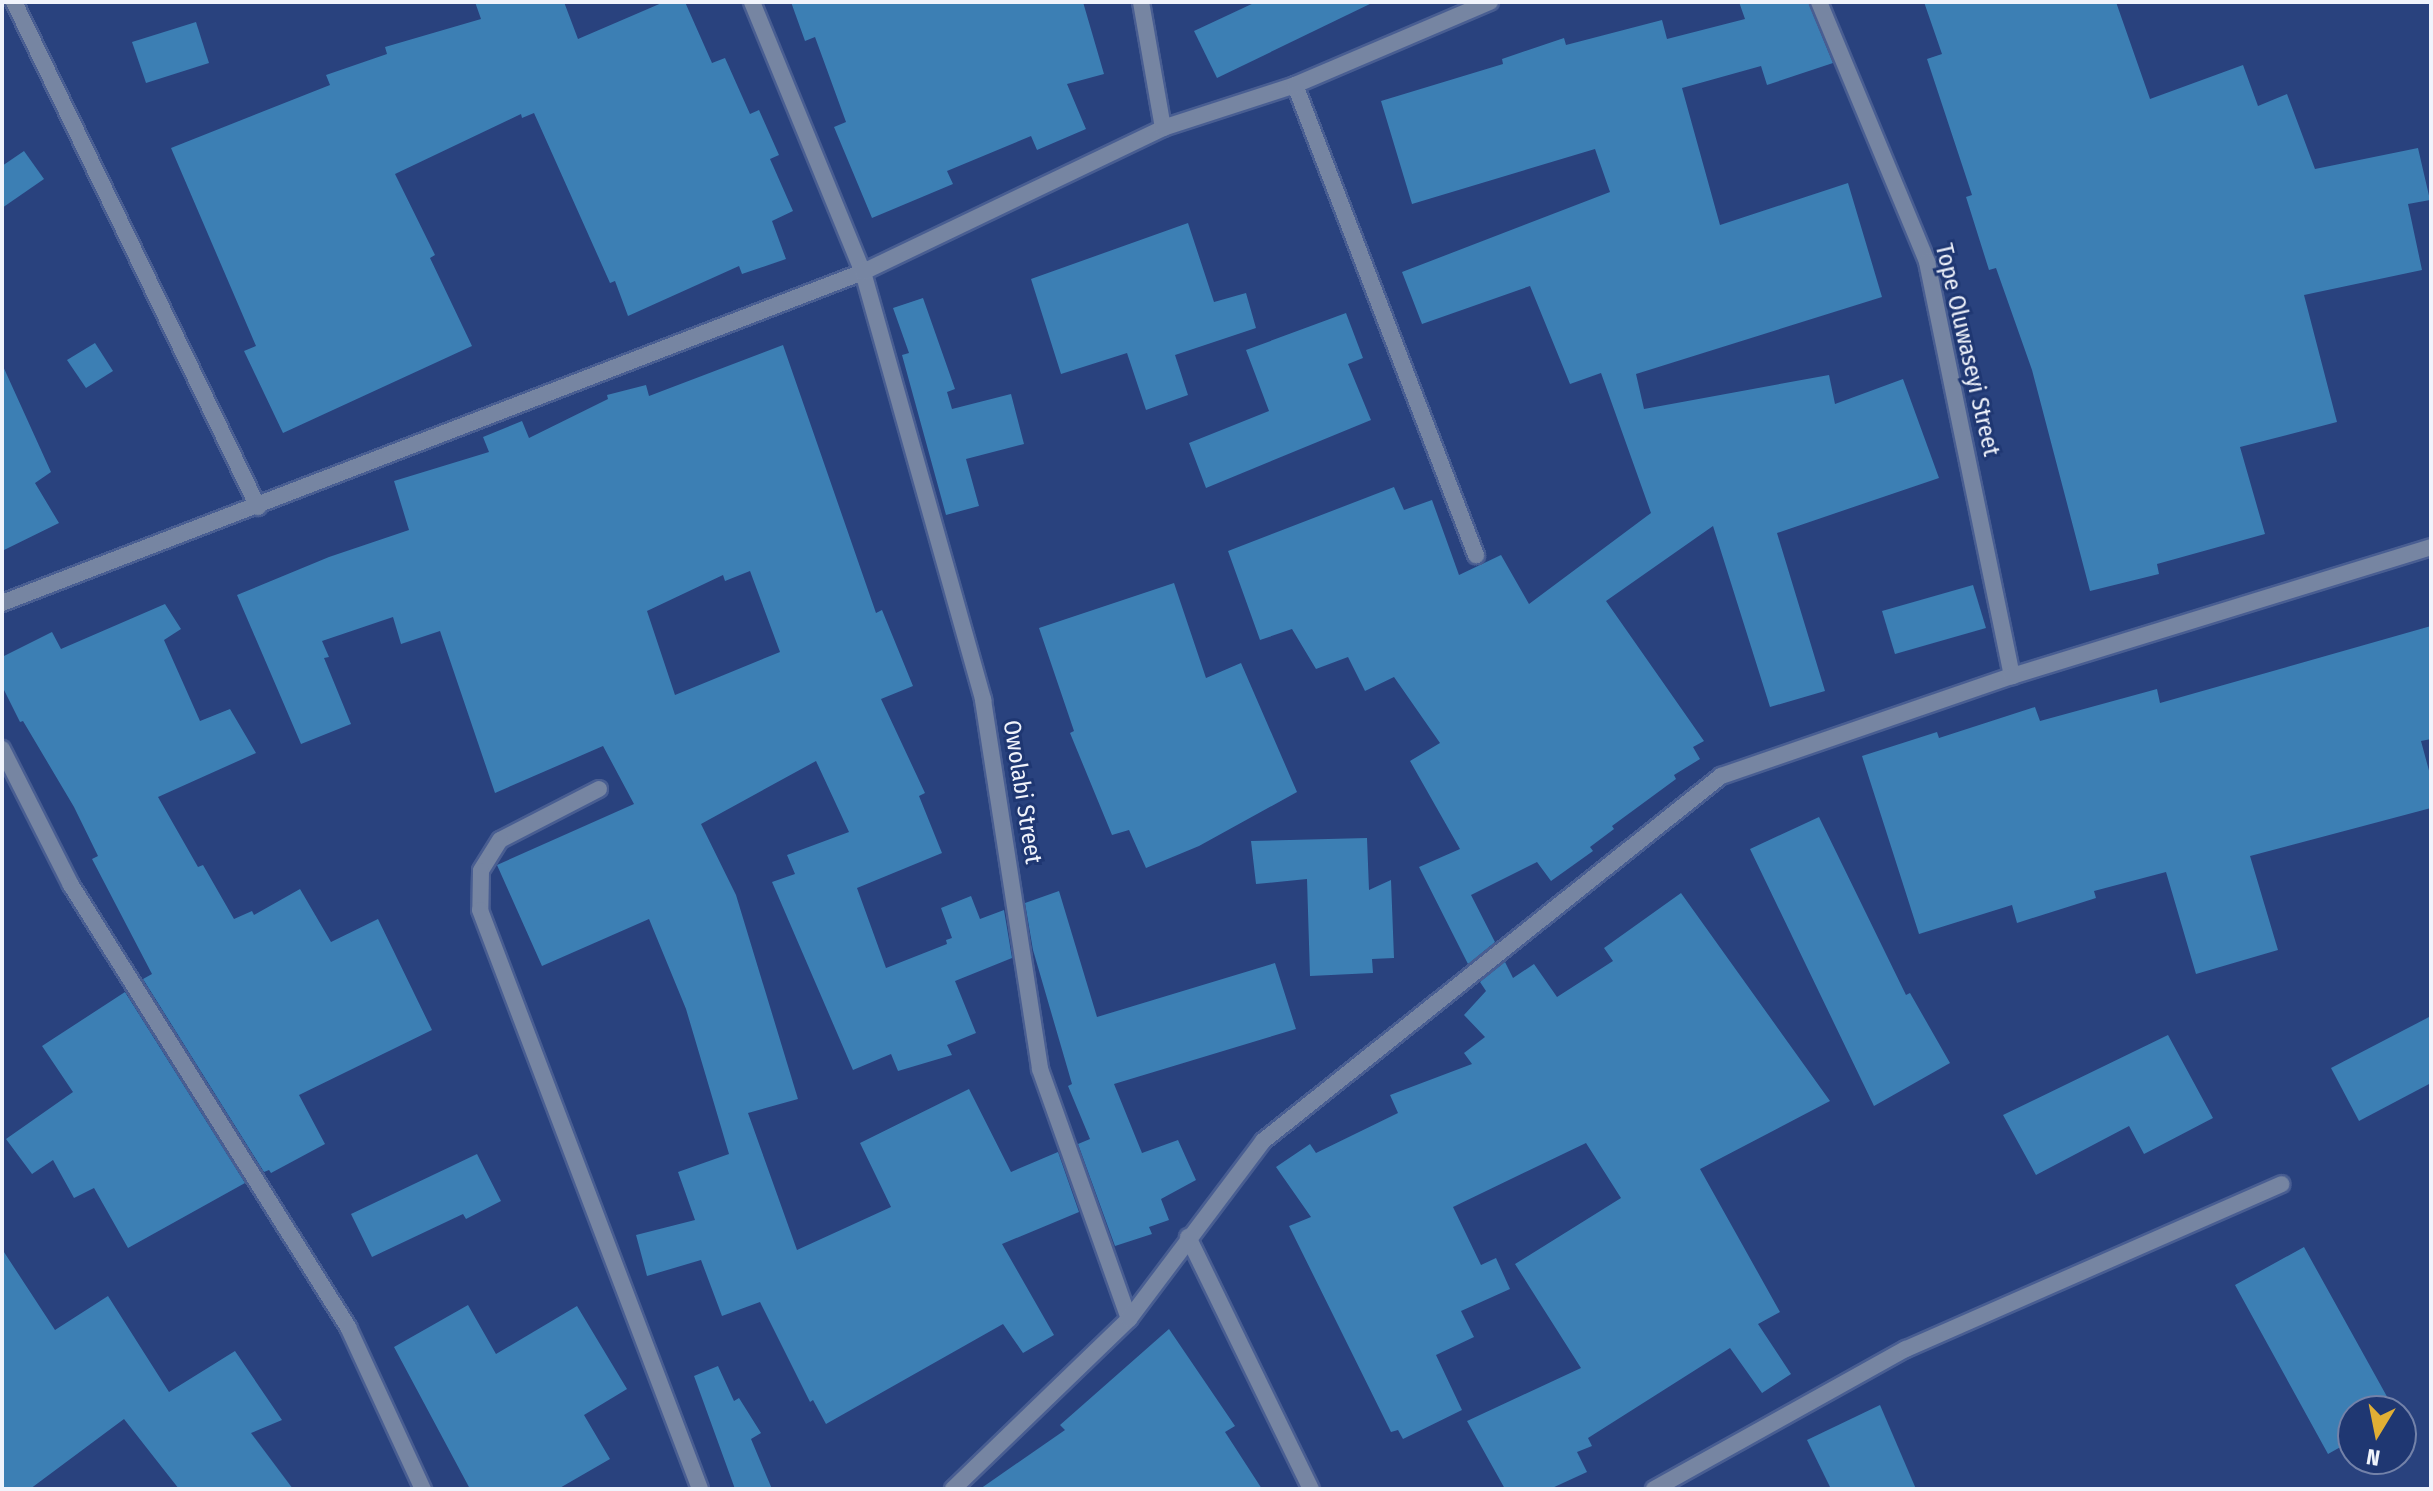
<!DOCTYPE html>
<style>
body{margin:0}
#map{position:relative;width:2433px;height:1491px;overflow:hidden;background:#29427e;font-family:"Fira Sans Condensed",sans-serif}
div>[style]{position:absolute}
.building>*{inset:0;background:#3c7fb4}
.roads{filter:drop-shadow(2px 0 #495e92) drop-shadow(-2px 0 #495e92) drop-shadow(0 2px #495e92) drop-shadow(0 -2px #495e92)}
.street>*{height:16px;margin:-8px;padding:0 8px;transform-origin:8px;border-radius:8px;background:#7685a2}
span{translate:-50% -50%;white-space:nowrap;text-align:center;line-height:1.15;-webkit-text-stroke:6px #1f3772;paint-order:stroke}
.street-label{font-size:24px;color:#f0f3fb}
.frame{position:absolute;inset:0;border:4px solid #f0f3fb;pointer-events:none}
.north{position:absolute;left:2337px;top:1395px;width:80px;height:80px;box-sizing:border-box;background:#1f3772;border:2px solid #7382a9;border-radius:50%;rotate:190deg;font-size:22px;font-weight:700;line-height:32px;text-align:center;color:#f0f3fb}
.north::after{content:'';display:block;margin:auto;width:28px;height:36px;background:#e1af34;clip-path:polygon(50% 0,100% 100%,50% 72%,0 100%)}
</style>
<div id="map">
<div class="building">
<div style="clip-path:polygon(475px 2px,564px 2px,578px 39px,664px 2px,685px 2px,712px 63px,725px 58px,750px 114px,759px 110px,779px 155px,770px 159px,793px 211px,772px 221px,786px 259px,742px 274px,739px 266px,628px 316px,615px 281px,610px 283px,534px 113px,522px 118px,521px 114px,395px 174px,435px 255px,430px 258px,472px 346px,283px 433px,244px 351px,256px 346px,171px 148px,330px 85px,326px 75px,387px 54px,385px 47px,481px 19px)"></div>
<div style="clip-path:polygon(791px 2px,1083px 2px,1104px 74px,1067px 84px,1086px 129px,1037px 150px,1031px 136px,947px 171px,953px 184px,872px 218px,834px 127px,846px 122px,815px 37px,805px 41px)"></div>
<div style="clip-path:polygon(1256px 2px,1374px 2px,1217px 78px,1194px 31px)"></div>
<div style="clip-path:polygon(1739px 2px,1808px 2px,1833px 63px,1767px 85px,1761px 66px,1682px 88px,1720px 225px,1848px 183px,1882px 297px,1636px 374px,1644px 409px,1829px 375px,1835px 404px,1903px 379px,1939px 478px,1777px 533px,1825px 691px,1770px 707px,1713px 526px,1606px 601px,1704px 741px,1693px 747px,1700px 759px,1674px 775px,1676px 779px,1612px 826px,1614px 829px,1590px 847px,1593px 851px,1551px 881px,1537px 862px,1471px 895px,1495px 942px,1468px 964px,1419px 867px,1460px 849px,1410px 761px,1440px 743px,1394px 677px,1365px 691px,1348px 657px,1316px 669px,1292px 629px,1260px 640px,1228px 551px,1394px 487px,1404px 510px,1432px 500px,1459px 575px,1501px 555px,1529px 604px,1651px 513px,1601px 373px,1570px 384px,1530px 286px,1422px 324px,1402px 272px,1610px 192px,1595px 149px,1412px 204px,1381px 101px,1503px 64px,1502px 59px,1564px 38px,1566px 45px,1662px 20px,1667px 39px,1745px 19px)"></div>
<div style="clip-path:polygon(1924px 2px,2116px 2px,2150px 99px,2243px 65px,2258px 106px,2287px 94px,2315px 169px,2418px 148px,2430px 200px,2408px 204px,2422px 270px,2304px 295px,2337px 422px,2240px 447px,2265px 534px,2157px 564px,2159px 574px,2090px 591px,2032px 370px,1996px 268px,1989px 270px,1966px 197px,1972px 195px,1927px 59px,1942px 54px)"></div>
<div style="clip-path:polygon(196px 22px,209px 63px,146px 83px,132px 42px)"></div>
<div style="clip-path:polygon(24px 151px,44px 179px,2px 208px,2px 166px)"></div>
<div style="clip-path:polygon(1188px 223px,1214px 302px,1246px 293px,1256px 328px,1175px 355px,1188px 395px,1146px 410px,1127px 353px,1061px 374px,1031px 279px)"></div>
<div style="clip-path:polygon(923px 298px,955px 389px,947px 392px,952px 409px,1011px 394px,1024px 444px,966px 459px,979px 506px,946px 515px,902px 355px,909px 353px,893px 308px)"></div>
<div style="clip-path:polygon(1346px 313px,1363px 358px,1348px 364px,1371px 420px,1206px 488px,1189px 443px,1269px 411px,1246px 350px)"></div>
<div style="clip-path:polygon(95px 343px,113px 371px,86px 388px,67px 360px)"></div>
<div style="clip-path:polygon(evenodd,783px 345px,876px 613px,882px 610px,913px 686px,881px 699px,925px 793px,919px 796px,942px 853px,857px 888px,886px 968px,947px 944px,946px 940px,952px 938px,941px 908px,971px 896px,980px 919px,1004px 910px,1012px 958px,955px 981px,976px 1033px,947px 1045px,952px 1055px,898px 1071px,891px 1054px,853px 1070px,772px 882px,795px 874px,787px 855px,849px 832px,816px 761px,701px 824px,736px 895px,798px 1099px,748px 1113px,797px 1250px,891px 1207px,860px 1143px,969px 1089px,1011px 1172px,1058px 1152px,1079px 1212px,1002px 1244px,1054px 1335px,1023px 1353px,1003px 1324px,826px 1424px,813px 1400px,810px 1402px,760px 1302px,722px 1316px,701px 1260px,647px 1276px,636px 1235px,695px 1220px,678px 1172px,729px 1154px,686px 1009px,649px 919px,542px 966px,497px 865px,634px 804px,603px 746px,495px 793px,440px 631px,401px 644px,393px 617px,322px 641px,329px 657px,324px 658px,351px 724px,301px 744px,237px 595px,329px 557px,409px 530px,394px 481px,489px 452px,483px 437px,522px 421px,529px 438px,608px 399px,607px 395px,646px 385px,649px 396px,783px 345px,750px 571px,780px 652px,675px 695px,647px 611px,723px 575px,725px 581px,750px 571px)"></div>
<div style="clip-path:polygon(2px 364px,51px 472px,35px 483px,59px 523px,2px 551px)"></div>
<div style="clip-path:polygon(1174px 583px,1206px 678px,1241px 663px,1297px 792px,1199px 846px,1146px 868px,1129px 830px,1112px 835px,1070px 733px,1074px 731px,1039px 628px)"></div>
<div style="clip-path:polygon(1973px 585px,1986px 628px,1895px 654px,1882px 611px)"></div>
<div style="clip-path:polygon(165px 604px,181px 629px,164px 640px,200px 721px,230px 709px,256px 753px,158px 797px,198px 867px,203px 865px,234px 919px,252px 911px,254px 915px,300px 889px,331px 942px,378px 919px,432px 1030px,299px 1095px,325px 1144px,271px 1173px,269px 1170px,264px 1172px,143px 979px,152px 974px,92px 859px,98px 856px,74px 807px,23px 721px,20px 722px,2px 686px,2px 657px,52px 632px,61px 649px)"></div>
<div style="clip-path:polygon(2431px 626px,2431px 739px,2421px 741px,2431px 778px,2431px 808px,2250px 856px,2278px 950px,2196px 974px,2166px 872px,2094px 891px,2096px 898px,2017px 923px,2012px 905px,1919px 934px,1862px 756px,1937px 732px,1939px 738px,2035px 707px,2040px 721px,2157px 689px,2160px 703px)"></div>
<div style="clip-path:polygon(1819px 817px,1906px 995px,1910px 993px,1950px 1063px,1874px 1106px,1750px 849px)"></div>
<div style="clip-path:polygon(1367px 838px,1369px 890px,1391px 880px,1394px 958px,1372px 959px,1373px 973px,1310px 976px,1307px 879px,1256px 884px,1251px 841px)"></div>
<div style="clip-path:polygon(1059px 891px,1097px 1017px,1275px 963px,1296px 1029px,1114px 1084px,1142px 1153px,1178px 1140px,1196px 1180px,1161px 1199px,1169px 1220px,1149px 1227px,1152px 1234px,1115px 1246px,1078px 1144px,1090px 1139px,1068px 1086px,1072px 1084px,1033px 950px,1025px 903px)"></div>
<div style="clip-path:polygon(1681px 893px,1830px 1101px,1700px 1169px,1780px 1312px,1758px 1324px,1791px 1374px,1762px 1393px,1730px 1348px,1588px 1438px,1592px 1446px,1577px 1452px,1587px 1472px,1550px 1489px,1505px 1489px,1467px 1421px,1581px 1368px,1515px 1264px,1621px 1198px,1586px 1143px,1453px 1207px,1481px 1265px,1496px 1258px,1510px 1289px,1461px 1311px,1474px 1337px,1436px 1355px,1462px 1410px,1403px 1439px,1398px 1430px,1391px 1432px,1289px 1226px,1311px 1217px,1276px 1167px,1310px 1144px,1316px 1153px,1398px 1113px,1390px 1095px,1472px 1064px,1464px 1053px,1485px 1037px,1464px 1015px,1486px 991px,1480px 982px,1505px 962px,1513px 978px,1534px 964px,1557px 997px,1613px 961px,1604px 948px)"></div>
<div style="clip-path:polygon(125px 992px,245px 1183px,128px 1248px,94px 1188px,74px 1198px,53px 1160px,32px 1174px,6px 1139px,73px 1092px,42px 1046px)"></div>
<div style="clip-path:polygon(2431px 1016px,2431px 1083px,2359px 1121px,2331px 1068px)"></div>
<div style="clip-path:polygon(2168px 1035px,2213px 1118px,2144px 1154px,2129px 1126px,2036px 1175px,2003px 1115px)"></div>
<div style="clip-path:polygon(477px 1154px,501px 1201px,466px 1219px,463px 1214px,372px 1257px,351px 1214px)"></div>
<div style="clip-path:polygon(2304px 1247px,2395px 1411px,2353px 1411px,2353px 1440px,2328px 1454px,2235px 1285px)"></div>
<div style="clip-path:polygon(2px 1249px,55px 1330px,108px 1296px,169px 1392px,235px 1351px,282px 1420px,251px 1433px,293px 1489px,179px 1489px,124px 1419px,30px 1489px,2px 1489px)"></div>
<div style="clip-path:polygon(468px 1305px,496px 1354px,577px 1306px,627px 1389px,584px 1415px,610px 1459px,558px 1489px,470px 1489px,394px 1347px)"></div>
<div style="clip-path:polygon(1169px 1329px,1235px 1426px,1225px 1432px,1262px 1489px,980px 1489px,1065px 1430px,1060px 1425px)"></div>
<div style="clip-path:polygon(718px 1366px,734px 1401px,739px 1398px,761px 1433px,751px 1439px,772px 1489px,735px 1489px,694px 1376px)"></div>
<div style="clip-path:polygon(1880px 1405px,1916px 1489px,1831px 1489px,1807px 1440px)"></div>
</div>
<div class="roads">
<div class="street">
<div style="left:14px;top:2px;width:561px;rotate:64.21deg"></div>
<div style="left:752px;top:2px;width:292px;rotate:67.7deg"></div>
<div style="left:863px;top:272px;width:445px;rotate:74.3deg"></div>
<div style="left:983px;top:700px;width:373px;rotate:81.2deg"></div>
<div style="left:1040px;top:1069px;width:265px;rotate:70.4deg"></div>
<div style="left:1141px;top:2px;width:128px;rotate:80.1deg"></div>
<div style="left:1819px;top:2px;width:282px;rotate:67.4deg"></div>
<div style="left:1927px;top:262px;width:423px;rotate:78.4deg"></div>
<div style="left:1295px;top:85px;width:504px;rotate:68.94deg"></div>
<div style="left:2px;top:603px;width:922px;rotate:-21.03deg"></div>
<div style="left:863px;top:272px;width:333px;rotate:-25.6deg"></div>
<div style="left:1163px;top:128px;width:139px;rotate:-18deg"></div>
<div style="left:1295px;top:85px;width:212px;rotate:-23.1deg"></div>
<div style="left:2px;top:749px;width:153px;rotate:63.1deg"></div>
<div style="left:71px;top:885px;width:522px;rotate:57.92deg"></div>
<div style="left:348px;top:1327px;width:179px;rotate:65.2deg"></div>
<div style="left:599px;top:789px;width:111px;rotate:152.7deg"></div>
<div style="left:500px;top:840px;width:36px;rotate:122deg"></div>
<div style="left:481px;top:871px;width:39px;rotate:91deg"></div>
<div style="left:480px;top:910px;width:619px;rotate:69.19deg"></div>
<div style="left:1188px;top:1237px;width:280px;rotate:64deg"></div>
<div style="left:953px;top:1489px;width:245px;rotate:-44deg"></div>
<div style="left:1129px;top:1319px;width:223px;rotate:-53deg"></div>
<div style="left:1263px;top:1141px;width:586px;rotate:-38.55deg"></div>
<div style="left:1721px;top:776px;width:308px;rotate:-19deg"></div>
<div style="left:2012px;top:676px;width:438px;rotate:-17.1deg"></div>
<div style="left:1654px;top:1489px;width:288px;rotate:-29.1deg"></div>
<div style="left:1906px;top:1349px;width:410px;rotate:-23.7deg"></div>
</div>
</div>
<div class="street-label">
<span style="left:1967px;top:350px;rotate:77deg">Tope Oluwaseyi Street</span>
<span style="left:1022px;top:792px;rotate:81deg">Owolabi Street</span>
</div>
<div class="frame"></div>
<div class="north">N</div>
</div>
